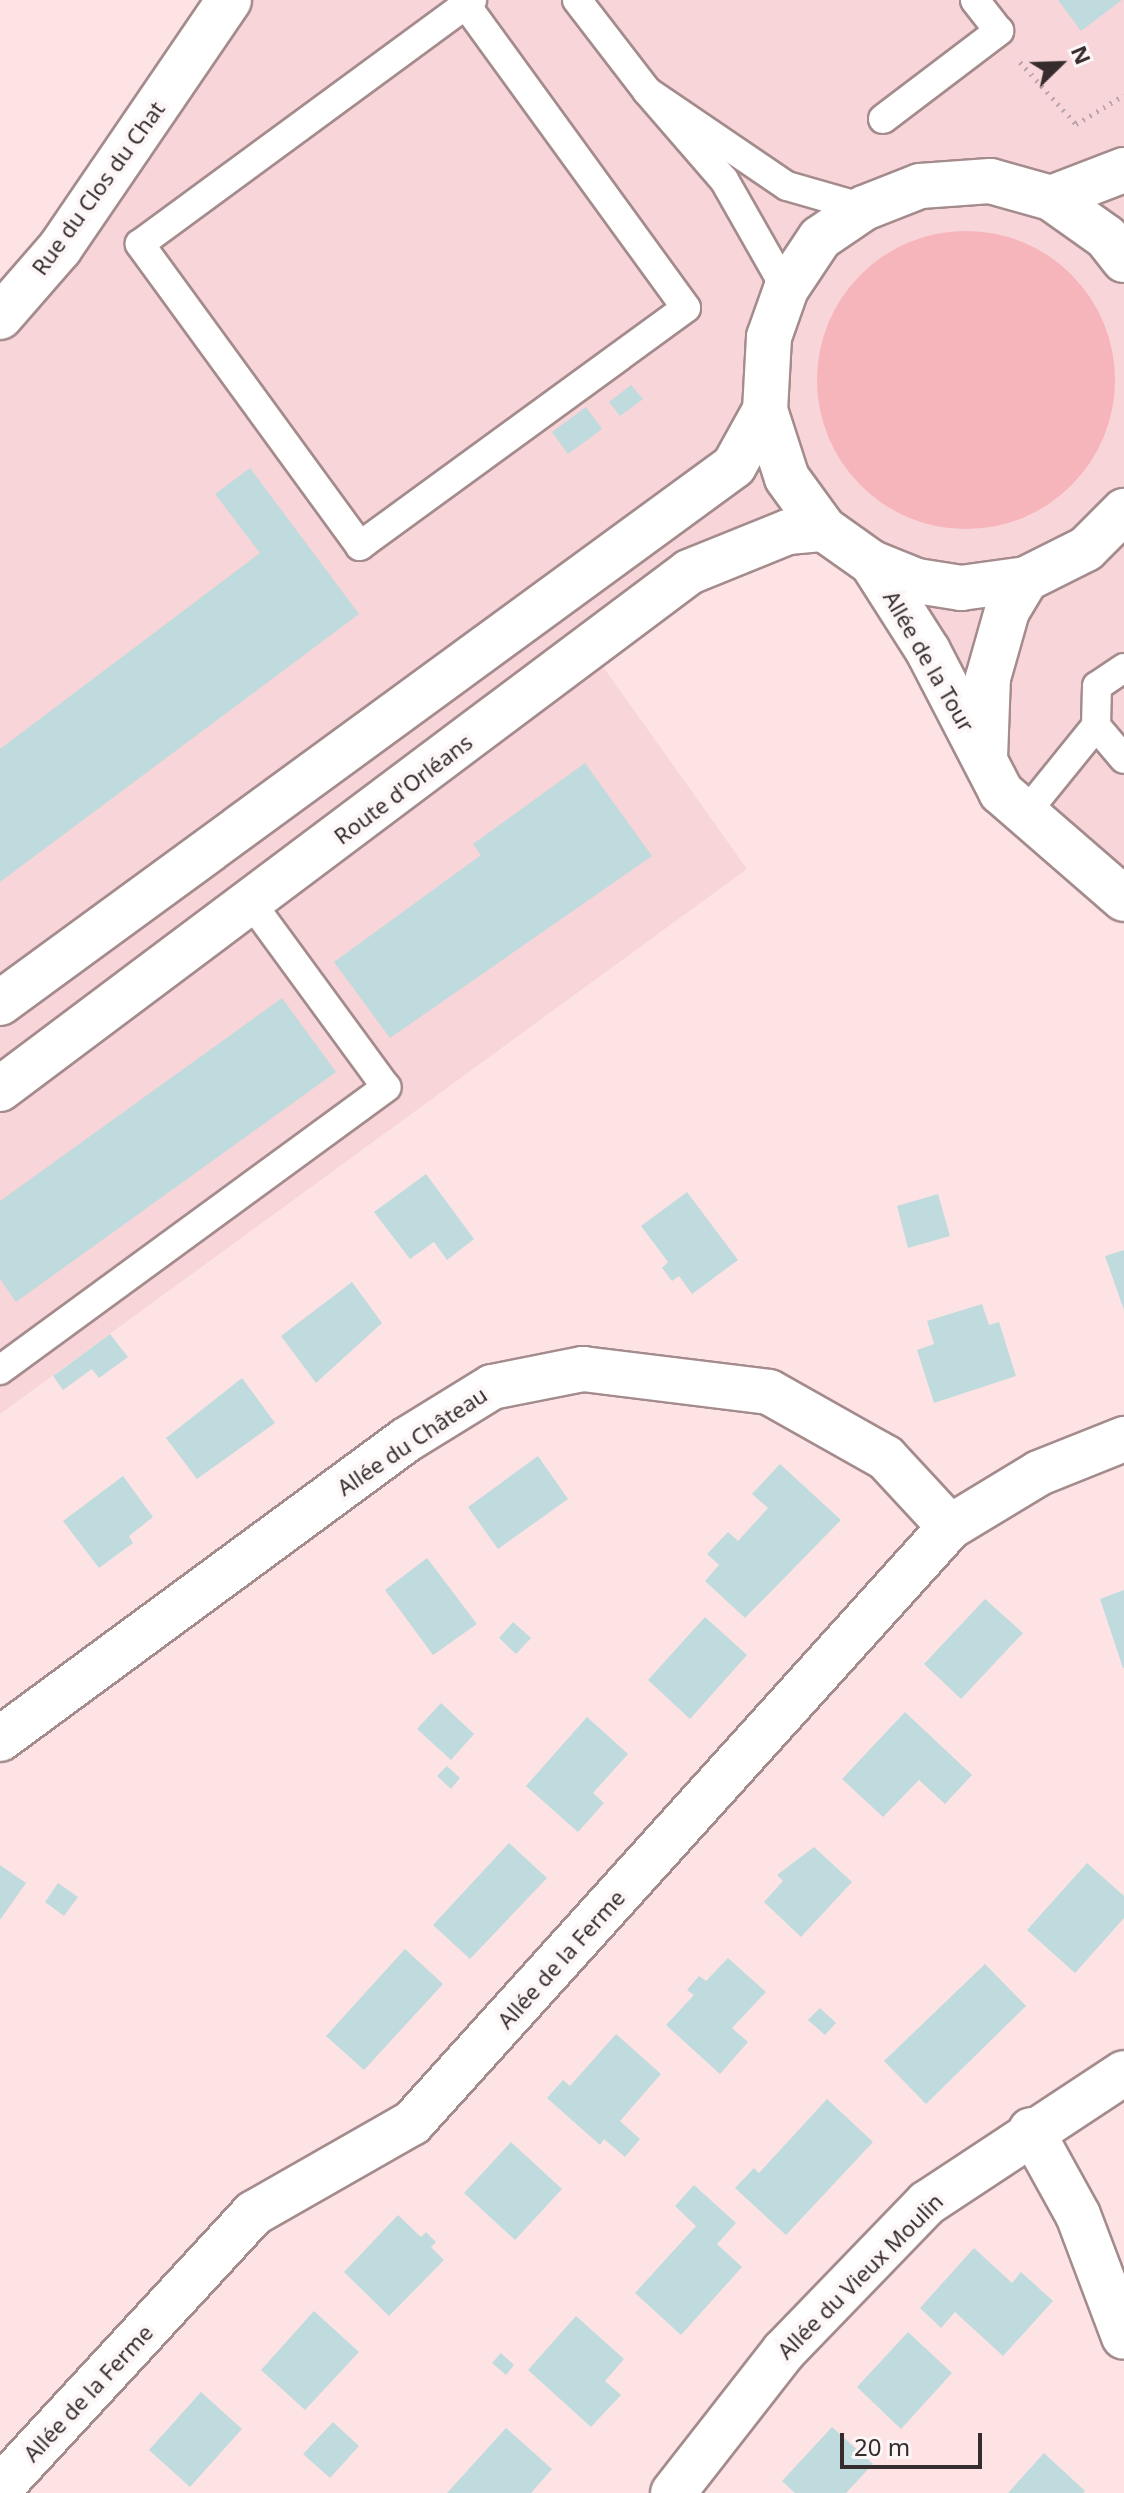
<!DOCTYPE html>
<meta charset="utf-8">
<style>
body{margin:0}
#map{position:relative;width:1124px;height:2493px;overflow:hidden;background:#fee3e5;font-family:"Noto Sans",sans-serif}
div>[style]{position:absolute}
.built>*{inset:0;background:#f8d5d8}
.green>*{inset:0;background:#f6b5bb}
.round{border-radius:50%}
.building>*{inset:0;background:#bfdbdd}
.path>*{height:5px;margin-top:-2.5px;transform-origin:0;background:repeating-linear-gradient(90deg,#bca6a8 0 2px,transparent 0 8px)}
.roads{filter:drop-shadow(2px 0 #a48b8c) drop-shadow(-2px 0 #a48b8c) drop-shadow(0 2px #a48b8c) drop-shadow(0 -2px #a48b8c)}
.lane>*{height:28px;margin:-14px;padding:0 14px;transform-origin:14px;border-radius:14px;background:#fff}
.street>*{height:44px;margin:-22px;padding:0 22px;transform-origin:22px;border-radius:22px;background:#fff}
.primary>*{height:44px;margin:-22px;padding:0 22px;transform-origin:22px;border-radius:22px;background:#fff}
span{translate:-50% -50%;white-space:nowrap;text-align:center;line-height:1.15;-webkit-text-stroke:8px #fcf6f7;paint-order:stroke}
.street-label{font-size:22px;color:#372c2d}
.north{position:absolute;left:1020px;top:24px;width:80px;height:80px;-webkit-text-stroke:6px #fcf6f7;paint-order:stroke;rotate:67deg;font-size:22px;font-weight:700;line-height:32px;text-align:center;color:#372c2d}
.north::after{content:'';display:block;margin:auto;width:28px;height:36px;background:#372c2d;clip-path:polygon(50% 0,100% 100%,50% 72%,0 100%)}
.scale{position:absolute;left:840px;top:2433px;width:142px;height:36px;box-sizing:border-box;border:4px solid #372c2d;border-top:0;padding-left:10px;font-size:24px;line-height:28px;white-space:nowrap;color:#372c2d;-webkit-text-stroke:6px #fcf6f7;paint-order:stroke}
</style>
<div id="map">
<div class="built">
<div style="clip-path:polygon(229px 0,1124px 0,1124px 899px,1024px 815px,872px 563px,788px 532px,589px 647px,747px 869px,0 1414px,0 317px)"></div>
</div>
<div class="green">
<div class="round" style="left:817px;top:231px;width:298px;height:298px"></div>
</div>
<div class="building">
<div style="clip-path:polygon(1058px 0,1122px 0,1081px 31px)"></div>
<div style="clip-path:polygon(631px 385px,643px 399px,620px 416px,609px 402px)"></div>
<div style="clip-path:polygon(586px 407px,602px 429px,568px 454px,552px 432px)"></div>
<div style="clip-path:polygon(250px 468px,359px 614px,0 882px,0 749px,260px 553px,215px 494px)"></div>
<div style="clip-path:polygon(585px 763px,652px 856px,390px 1038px,334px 962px,481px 855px,473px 844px)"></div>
<div style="clip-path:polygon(282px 998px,336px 1072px,16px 1302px,0 1279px,0 1201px)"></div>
<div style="clip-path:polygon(426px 1174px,474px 1239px,447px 1260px,434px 1242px,410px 1259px,374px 1212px)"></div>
<div style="clip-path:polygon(687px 1192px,738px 1260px,692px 1294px,679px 1276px,672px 1281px,662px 1268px,668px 1262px,641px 1226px)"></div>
<div style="clip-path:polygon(938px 1194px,950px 1236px,908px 1248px,897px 1206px)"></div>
<div style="clip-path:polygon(1124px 1250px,1124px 1310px,1105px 1256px)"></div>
<div style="clip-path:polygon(352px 1282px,382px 1323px,316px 1383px,281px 1336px)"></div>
<div style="clip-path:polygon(982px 1304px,989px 1325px,999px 1322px,1016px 1376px,934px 1403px,917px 1350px,934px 1344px,927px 1321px)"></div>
<div style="clip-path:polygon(110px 1334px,128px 1357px,99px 1378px,92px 1369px,63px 1390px,53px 1376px)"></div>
<div style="clip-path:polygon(242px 1378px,275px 1423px,197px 1479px,166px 1438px)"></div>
<div style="clip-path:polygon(538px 1456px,568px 1499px,498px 1549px,468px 1507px)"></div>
<div style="clip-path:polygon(780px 1464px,841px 1520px,745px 1618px,705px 1581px,719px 1565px,707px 1554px,728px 1532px,738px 1541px,768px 1508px,752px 1494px)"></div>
<div style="clip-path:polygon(123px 1476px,153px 1517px,129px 1536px,133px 1543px,99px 1568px,63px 1521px)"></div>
<div style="clip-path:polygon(427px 1558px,477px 1624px,433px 1655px,385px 1590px)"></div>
<div style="clip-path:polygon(1124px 1590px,1124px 1668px,1123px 1668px,1100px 1599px)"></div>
<div style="clip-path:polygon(985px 1599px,1023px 1633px,961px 1699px,924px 1664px)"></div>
<div style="clip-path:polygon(705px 1617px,747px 1655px,690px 1719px,648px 1680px)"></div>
<div style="clip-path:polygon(513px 1622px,531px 1638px,516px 1654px,499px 1638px)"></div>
<div style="clip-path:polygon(441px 1703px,474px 1734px,451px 1760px,417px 1729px)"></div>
<div style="clip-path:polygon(905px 1712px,972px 1775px,945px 1804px,919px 1780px,883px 1817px,842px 1779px)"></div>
<div style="clip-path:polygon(587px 1717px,628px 1754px,593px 1793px,604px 1803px,578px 1832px,526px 1786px)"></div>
<div style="clip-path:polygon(447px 1766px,460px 1778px,451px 1789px,437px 1776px)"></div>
<div style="clip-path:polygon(509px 1843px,547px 1878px,470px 1959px,433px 1925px)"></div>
<div style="clip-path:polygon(814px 1847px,852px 1882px,801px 1937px,764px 1902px,783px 1881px,777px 1875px)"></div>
<div style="clip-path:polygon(1087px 1863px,1124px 1896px,1124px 1918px,1075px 1973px,1027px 1930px)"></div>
<div style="clip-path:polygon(0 1865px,26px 1883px,0 1920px)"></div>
<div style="clip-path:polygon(58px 1883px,78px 1897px,64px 1916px,45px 1902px)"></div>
<div style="clip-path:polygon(405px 1949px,443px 1984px,364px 2070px,326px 2036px)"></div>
<div style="clip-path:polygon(728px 1958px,766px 1992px,732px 2028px,748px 2042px,720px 2074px,666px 2025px,694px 1995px,687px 1990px,699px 1976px,706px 1981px)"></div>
<div style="clip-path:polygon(985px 1964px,1026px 2006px,926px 2104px,884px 2061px)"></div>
<div style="clip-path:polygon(820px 2008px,836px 2023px,825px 2035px,808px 2020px)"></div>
<div style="clip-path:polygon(616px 2034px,661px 2074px,620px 2121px,640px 2139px,625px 2157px,604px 2139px,600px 2145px,547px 2098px,563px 2080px,570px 2086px)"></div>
<div style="clip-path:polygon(827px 2099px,873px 2142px,786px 2235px,735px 2188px,754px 2168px,759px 2173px)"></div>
<div style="clip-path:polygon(511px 2142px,562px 2189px,515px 2240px,464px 2193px)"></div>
<div style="clip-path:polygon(694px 2185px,736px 2223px,717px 2244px,742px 2267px,681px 2335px,635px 2293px,696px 2226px,675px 2206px)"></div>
<div style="clip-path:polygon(398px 2215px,421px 2237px,426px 2232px,436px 2242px,431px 2247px,444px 2260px,389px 2316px,344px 2272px)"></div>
<div style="clip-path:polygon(974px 2248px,1012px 2283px,1021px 2272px,1053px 2301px,1003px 2356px,955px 2312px,941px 2328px,920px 2308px)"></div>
<div style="clip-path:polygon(314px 2311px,359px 2352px,305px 2410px,261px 2370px)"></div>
<div style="clip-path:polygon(576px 2316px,624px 2359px,605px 2381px,621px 2395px,591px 2427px,528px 2370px)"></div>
<div style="clip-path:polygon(908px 2332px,952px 2373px,901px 2429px,857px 2387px)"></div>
<div style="clip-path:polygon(501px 2353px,514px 2365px,506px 2375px,492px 2363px)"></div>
<div style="clip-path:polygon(201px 2392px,242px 2429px,190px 2487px,149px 2450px)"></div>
<div style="clip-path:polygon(333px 2422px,359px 2446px,330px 2478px,303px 2454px)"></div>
<div style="clip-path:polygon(832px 2427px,873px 2464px,846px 2493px,795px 2493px,782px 2481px)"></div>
<div style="clip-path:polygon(506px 2428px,552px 2469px,531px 2493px,447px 2493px)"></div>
<div style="clip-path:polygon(1044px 2453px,1085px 2491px,1083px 2493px,1008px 2493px)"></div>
</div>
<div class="path">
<div style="left:1020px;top:62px;width:84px;rotate:47.9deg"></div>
<div style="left:1076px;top:124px;width:56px;rotate:-31.1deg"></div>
</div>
<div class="roads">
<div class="lane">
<div style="left:577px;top:0;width:115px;rotate:52.4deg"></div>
<div style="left:466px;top:5px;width:374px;rotate:54deg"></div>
<div style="left:686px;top:308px;width:404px;rotate:143.9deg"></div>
<div style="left:360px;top:546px;width:374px;rotate:-126.1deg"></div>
<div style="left:140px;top:244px;width:412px;rotate:-36.3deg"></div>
<div style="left:883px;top:119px;width:146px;rotate:-37.2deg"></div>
<div style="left:999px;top:31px;width:39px;rotate:-128deg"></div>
<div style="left:786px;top:289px;width:125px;rotate:-119.6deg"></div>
<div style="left:724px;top:180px;width:118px;rotate:-130.9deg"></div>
<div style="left:647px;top:91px;width:169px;rotate:34.2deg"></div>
<div style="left:787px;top:186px;width:80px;rotate:15.9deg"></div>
<div style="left:1124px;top:668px;width:32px;rotate:146deg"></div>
<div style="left:1097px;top:686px;width:40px;rotate:91.4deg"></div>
<div style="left:1096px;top:726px;width:43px;rotate:49.7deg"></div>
<div style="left:1024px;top:815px;width:114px;rotate:-51deg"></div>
<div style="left:0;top:1370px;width:479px;rotate:-36.2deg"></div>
<div style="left:386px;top:1087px;width:227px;rotate:-126.2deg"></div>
</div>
<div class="street">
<div style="left:0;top:317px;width:91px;rotate:-49deg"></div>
<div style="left:60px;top:248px;width:300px;rotate:-55.7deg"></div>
<div style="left:872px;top:563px;width:104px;rotate:57.5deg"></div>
<div style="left:928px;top:651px;width:159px;rotate:62.6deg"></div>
<div style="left:1001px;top:792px;width:163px;rotate:41deg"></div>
<div style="left:985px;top:758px;width:80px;rotate:-87.9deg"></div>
<div style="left:988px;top:678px;width:70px;rotate:-74.2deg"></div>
<div style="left:1007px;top:611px;width:37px;rotate:-59deg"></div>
<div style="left:0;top:1739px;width:504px;rotate:-36.37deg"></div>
<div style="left:406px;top:1440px;width:101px;rotate:-31.6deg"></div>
<div style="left:492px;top:1387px;width:93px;rotate:-11.2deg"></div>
<div style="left:583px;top:1369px;width:187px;rotate:7deg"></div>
<div style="left:769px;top:1392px;width:134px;rotate:29.4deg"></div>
<div style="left:886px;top:1458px;width:94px;rotate:47.2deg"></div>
<div style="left:1031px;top:2130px;width:97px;rotate:61.1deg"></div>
<div style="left:1078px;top:2215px;width:130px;rotate:69.3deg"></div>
<div style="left:0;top:2488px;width:374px;rotate:-47.3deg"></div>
<div style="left:254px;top:2213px;width:182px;rotate:-29.7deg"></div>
<div style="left:412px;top:2123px;width:803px;rotate:-47.93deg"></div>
<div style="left:950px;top:1527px;width:104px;rotate:-31.2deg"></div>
<div style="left:1039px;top:1473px;width:92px;rotate:-21.8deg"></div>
<div style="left:673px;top:2493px;width:180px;rotate:-52deg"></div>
<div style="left:784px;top:2351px;width:206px;rotate:-46deg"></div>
<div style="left:927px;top:2203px;width:236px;rotate:-33.4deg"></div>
</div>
<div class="primary">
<div style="left:1051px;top:198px;width:78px;rotate:-21deg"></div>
<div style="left:1124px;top:260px;width:29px;rotate:-128deg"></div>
<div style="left:1106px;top:237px;width:67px;rotate:-144.7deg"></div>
<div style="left:1051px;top:198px;width:63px;rotate:-164.4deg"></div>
<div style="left:990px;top:181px;width:70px;rotate:175.9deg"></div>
<div style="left:920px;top:186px;width:60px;rotate:158.6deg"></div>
<div style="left:864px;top:208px;width:53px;rotate:145.7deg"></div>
<div style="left:820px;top:238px;width:61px;rotate:123.7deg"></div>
<div style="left:786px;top:289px;width:51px;rotate:109.5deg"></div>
<div style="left:769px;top:337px;width:73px;rotate:93.1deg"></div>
<div style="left:765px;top:410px;width:71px;rotate:72.1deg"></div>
<div style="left:787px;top:478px;width:63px;rotate:54deg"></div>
<div style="left:824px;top:529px;width:59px;rotate:35.3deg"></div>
<div style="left:872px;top:563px;width:48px;rotate:21.8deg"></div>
<div style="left:917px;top:581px;width:45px;rotate:9deg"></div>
<div style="left:961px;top:588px;width:66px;rotate:-7.9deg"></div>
<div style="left:1026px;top:579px;width:67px;rotate:-26.6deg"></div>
<div style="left:1086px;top:549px;width:54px;rotate:-45deg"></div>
<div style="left:0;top:1003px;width:909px;rotate:-36.19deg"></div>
<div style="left:734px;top:466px;width:64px;rotate:-61deg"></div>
<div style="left:0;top:1089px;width:861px;rotate:-36.88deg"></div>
<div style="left:689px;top:572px;width:107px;rotate:-22deg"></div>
<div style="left:788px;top:532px;width:36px;rotate:-5deg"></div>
</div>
</div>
<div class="street-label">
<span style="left:98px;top:188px;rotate:-54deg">Rue du Clos du Chat</span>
<span style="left:929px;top:661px;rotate:60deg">Allée de la Tour</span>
<span style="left:403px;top:789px;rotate:-37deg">Route d'Orléans</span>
<span style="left:412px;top:1441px;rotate:-34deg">Allée du Château</span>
<span style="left:561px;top:1959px;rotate:-48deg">Allée de la Ferme</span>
<span style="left:860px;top:2276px;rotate:-45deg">Allée du Vieux Moulin</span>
<span style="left:88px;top:2393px;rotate:-47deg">Allée de la Ferme</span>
</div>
<div class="north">N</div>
<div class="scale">20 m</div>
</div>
